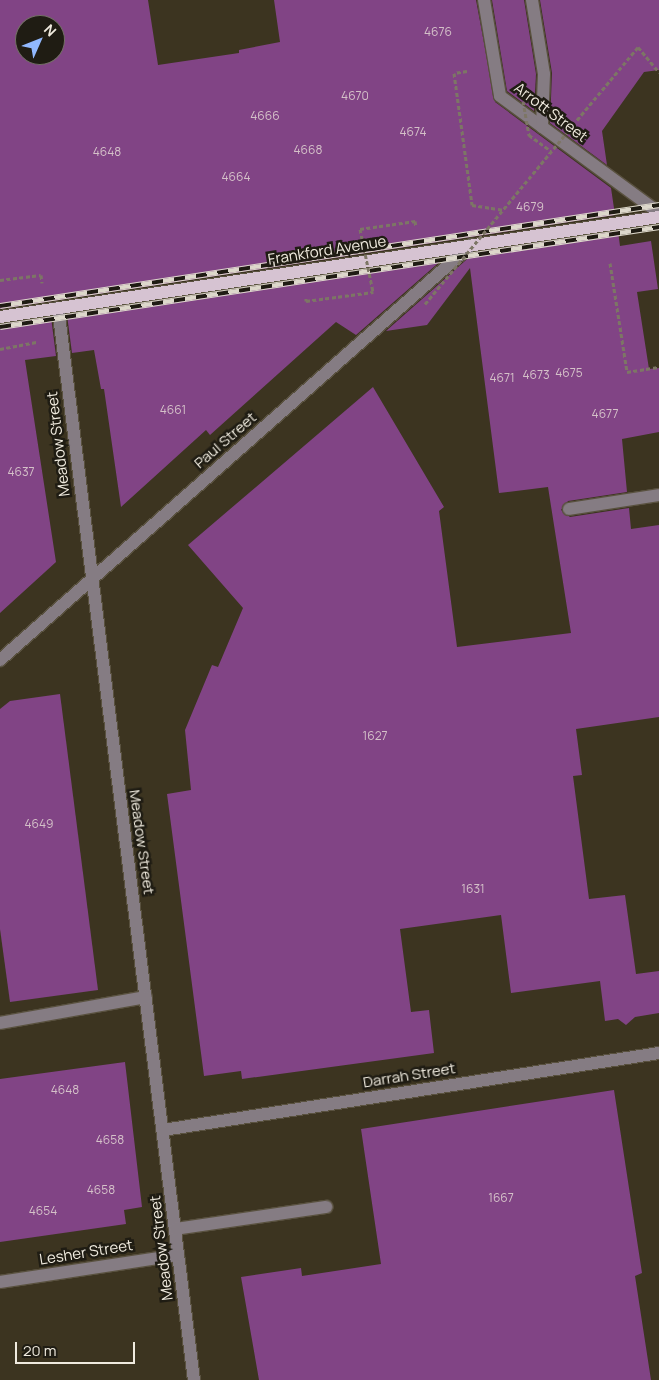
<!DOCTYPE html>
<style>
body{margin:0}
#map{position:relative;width:659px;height:1380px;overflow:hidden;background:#3c3420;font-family:Manrope,sans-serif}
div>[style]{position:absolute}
.building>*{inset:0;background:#814485}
.path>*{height:3px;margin-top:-1.5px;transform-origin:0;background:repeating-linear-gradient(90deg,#7d7665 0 4px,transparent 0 6.5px)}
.roads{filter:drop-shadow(1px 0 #59513f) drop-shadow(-1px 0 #59513f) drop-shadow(0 1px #59513f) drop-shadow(0 -1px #59513f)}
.minor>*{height:12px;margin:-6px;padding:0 6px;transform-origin:6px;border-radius:6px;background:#857c83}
.major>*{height:12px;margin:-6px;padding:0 6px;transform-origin:6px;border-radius:6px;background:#d6c3d2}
.rail>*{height:5.5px;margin-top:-2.75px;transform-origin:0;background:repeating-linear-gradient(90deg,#1f1c13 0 11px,#ddd8cb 0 22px);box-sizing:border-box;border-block:1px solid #ddd8cb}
.path-bridge>*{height:3px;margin-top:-1.5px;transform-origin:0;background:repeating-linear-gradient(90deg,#7d7665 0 4px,transparent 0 6.5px)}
span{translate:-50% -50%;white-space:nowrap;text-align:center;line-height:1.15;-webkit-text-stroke:5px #1f1c13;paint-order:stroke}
.number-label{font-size:12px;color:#d4c1c8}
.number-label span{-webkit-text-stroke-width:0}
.street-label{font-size:15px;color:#f0ebdf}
.north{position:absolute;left:15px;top:15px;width:50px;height:50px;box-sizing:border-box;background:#1f1c13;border:1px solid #736f65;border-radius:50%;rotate:46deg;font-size:14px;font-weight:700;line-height:20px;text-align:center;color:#f0ebdf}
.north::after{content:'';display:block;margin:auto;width:18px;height:22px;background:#91b8fd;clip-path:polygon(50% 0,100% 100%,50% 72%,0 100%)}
.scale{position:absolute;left:15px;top:1342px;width:120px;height:22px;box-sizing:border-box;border:2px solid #f0ebdf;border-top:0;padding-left:6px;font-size:15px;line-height:18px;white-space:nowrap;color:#f0ebdf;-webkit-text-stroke:4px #1f1c13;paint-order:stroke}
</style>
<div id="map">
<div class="building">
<div style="clip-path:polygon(evenodd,0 0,148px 0,158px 65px,239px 53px,239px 50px,280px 42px,274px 0,476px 0,495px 102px,611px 188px,615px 215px,0 309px,0 0,25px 25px,55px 25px,55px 55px,25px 55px,25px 25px)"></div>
<div style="clip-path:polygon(492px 0,524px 0,536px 74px,534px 111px,507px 91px)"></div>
<div style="clip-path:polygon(540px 0,659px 0,659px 70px,644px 72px,602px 131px,607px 165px,550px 123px,552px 73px)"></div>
<div style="clip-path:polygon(618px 231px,620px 246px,651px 241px,658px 289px,637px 292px,649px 369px,659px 368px,659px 432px,622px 439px,627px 492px,568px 501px,561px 510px,570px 517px,629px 508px,631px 529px,659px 525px,659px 717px,576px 729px,582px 775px,573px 776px,589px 899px,625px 895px,636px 974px,659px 971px,659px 1013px,635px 1017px,626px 1025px,618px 1019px,605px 1021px,600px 981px,511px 993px,501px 915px,400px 929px,411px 1012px,429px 1010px,434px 1053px,242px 1079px,241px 1071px,204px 1076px,167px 794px,191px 790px,185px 730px,212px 665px,218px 667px,243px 608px,188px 545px,373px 387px,444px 507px,439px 511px,457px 647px,571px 633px,548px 487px,499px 493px,470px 268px,427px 325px,386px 331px,474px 253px)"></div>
<div style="clip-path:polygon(444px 258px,356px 335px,336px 322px,210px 435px,206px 430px,121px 507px,104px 389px,101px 389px,94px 350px,72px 353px,67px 315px)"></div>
<div style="clip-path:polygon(51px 317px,56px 356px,25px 360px,56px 562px,0 613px,0 325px)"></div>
<div style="clip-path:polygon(60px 694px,98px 990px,10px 1002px,0 929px,0 709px,10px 701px)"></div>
<div style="clip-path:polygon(125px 1062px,142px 1207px,124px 1210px,126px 1224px,0 1242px,0 1079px)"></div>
<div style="clip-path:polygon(614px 1090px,642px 1273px,635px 1276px,651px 1380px,259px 1380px,241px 1277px,301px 1268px,302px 1276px,381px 1264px,361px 1129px)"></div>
</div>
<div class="path">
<div style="left:467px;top:71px;width:13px;rotate:171deg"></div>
<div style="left:454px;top:73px;width:133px;rotate:82.2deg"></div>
<div style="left:472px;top:205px;width:31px;rotate:9deg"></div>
<div style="left:577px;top:120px;width:95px;rotate:-50.1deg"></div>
<div style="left:638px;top:47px;width:33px;rotate:50deg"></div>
<div style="left:360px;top:229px;width:56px;rotate:-8.3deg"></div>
<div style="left:415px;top:221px;width:6px;rotate:81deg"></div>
<div style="left:610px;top:263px;width:110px;rotate:81.1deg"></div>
<div style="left:627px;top:372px;width:32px;rotate:-9deg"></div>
<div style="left:0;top:280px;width:41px;rotate:-7deg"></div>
<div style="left:41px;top:275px;width:8px;rotate:83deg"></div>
<div style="left:306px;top:298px;width:3px;rotate:90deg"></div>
<div style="left:306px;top:301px;width:68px;rotate:-7.7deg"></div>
<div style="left:0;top:349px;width:37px;rotate:-11deg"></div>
</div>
<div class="roads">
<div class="minor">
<div style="left:484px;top:0;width:97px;rotate:80.5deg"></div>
<div style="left:500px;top:96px;width:197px;rotate:36.3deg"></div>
<div style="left:532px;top:0;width:75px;rotate:80.8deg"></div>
<div style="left:544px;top:74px;width:53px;rotate:92.2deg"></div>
<div style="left:58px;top:308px;width:1081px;rotate:82.77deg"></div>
<div style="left:569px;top:509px;width:91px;rotate:-8.8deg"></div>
<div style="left:0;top:660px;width:628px;rotate:-41.38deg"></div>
<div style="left:0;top:1023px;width:148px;rotate:-10.1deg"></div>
<div style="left:163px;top:1130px;width:502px;rotate:-8.82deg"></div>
<div style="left:175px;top:1229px;width:153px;rotate:-8.3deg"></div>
<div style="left:0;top:1282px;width:180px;rotate:-8.6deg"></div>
</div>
<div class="major">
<div style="left:0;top:317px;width:667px;rotate:-8.63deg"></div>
</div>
</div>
<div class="rail">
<div style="left:0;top:306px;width:667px;rotate:-8.71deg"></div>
<div style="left:0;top:327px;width:667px;rotate:-8.63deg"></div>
</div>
<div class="path-bridge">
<div style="left:523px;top:101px;width:35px;rotate:80deg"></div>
<div style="left:529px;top:135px;width:27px;rotate:36deg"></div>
<div style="left:360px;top:229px;width:64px;rotate:78.3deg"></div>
<div style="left:425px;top:304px;width:235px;rotate:-50.4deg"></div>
</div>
<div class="number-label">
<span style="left:438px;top:32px">4676</span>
<span style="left:355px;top:96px">4670</span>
<span style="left:265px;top:116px">4666</span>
<span style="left:413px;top:132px">4674</span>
<span style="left:308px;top:150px">4668</span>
<span style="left:107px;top:152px">4648</span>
<span style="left:236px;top:177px">4664</span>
<span style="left:530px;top:207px">4679</span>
<span style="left:569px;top:373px">4675</span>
<span style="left:536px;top:375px">4673</span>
<span style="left:502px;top:378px">4671</span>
<span style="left:173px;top:410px">4661</span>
<span style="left:605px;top:414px">4677</span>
<span style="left:21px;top:472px">4637</span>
<span style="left:375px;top:736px">1627</span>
<span style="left:39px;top:824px">4649</span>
<span style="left:473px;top:889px">1631</span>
<span style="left:65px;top:1090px">4648</span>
<span style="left:110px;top:1140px">4658</span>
<span style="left:101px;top:1190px">4658</span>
<span style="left:501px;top:1198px">1667</span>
<span style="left:43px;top:1211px">4654</span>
</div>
<div class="street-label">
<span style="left:551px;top:112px;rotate:37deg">Arrott Street</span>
<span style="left:327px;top:250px;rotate:-9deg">Frankford Avenue</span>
<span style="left:225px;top:440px;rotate:-41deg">Paul Street</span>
<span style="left:58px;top:444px;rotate:-97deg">Meadow Street</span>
<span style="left:142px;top:842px;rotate:82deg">Meadow Street</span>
<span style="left:409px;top:1075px;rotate:-9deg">Darrah Street</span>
<span style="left:161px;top:1248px;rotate:-97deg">Meadow Street</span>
<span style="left:86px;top:1252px;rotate:-9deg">Lesher Street</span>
</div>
<div class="north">N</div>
<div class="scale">20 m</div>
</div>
